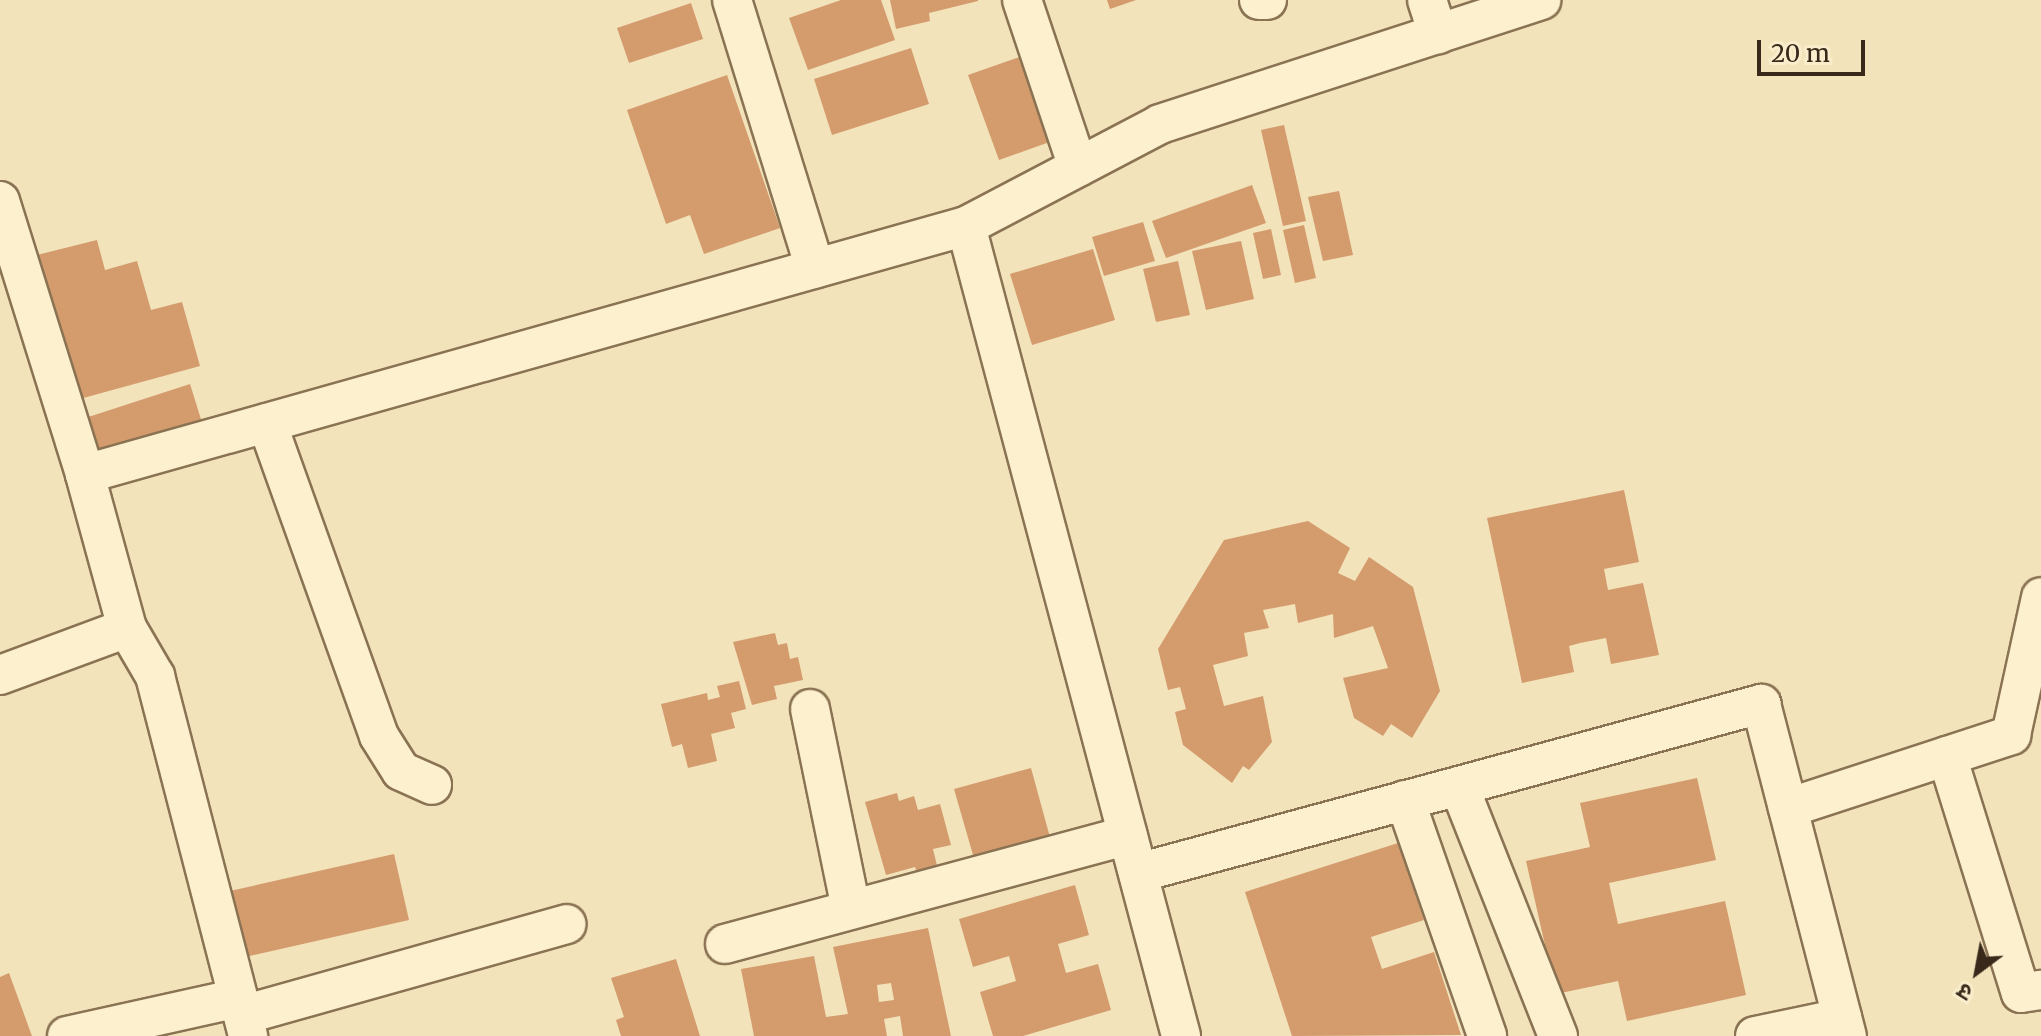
<!DOCTYPE html>
<meta charset="utf-8">
<style>
body{margin:0}
#map{position:relative;width:2041px;height:1036px;overflow:hidden;background:#f2e3bb;font-family:Merriweather,"Noto Sans Devanagari",serif}
div>[style]{position:absolute}
.building>*{inset:0;background:#d49b6d}
.roads{filter:drop-shadow(2px 0 #8a7353) drop-shadow(-2px 0 #8a7353) drop-shadow(0 2px #8a7353) drop-shadow(0 -2px #8a7353)}
.minor>*{height:38px;margin:-19px;padding:0 19px;transform-origin:19px;border-radius:19px;background:#fcf0cf}
span{translate:-50% -50%;white-space:nowrap;text-align:center;line-height:1.15;-webkit-text-stroke:8px #f9edcb;paint-order:stroke}
.north{position:absolute;left:1937px;top:932px;width:80px;height:80px;-webkit-text-stroke:6px #f9edcb;paint-order:stroke;rotate:212deg;font-size:22px;font-weight:700;line-height:32px;text-align:center;color:#38291a}
.north::after{content:'';display:block;margin:auto;width:28px;height:36px;background:#38291a;clip-path:polygon(50% 0,100% 100%,50% 72%,0 100%)}
.scale{position:absolute;left:1757px;top:40px;width:108px;height:36px;box-sizing:border-box;border:4px solid #38291a;border-top:0;padding-left:10px;font-size:24px;line-height:28px;white-space:nowrap;color:#38291a;-webkit-text-stroke:6px #f9edcb;paint-order:stroke}
</style>
<div id="map">
<div class="building">
<div style="clip-path:polygon(841px 0,881px 0,895px 40px,808px 70px,789px 18px)"></div>
<div style="clip-path:polygon(890px 0,978px 0,978px 1px,929px 13px,930px 21px,896px 29px)"></div>
<div style="clip-path:polygon(1107px 0,1136px 0,1110px 9px)"></div>
<div style="clip-path:polygon(691px 3px,703px 39px,629px 63px,617px 28px)"></div>
<div style="clip-path:polygon(911px 48px,929px 104px,832px 135px,814px 79px)"></div>
<div style="clip-path:polygon(1028px 54px,1058px 139px,999px 160px,968px 75px)"></div>
<div style="clip-path:polygon(727px 75px,780px 228px,704px 254px,690px 215px,666px 224px,627px 110px)"></div>
<div style="clip-path:polygon(1284px 125px,1306px 221px,1283px 226px,1261px 130px)"></div>
<div style="clip-path:polygon(1252px 185px,1266px 223px,1166px 258px,1152px 221px)"></div>
<div style="clip-path:polygon(1339px 191px,1353px 255px,1323px 261px,1308px 197px)"></div>
<div style="clip-path:polygon(1143px 222px,1155px 261px,1104px 276px,1092px 237px)"></div>
<div style="clip-path:polygon(1304px 225px,1316px 278px,1295px 283px,1283px 230px)"></div>
<div style="clip-path:polygon(1271px 229px,1281px 275px,1263px 279px,1253px 233px)"></div>
<div style="clip-path:polygon(97px 240px,105px 270px,137px 261px,151px 310px,182px 302px,200px 366px,76px 400px,37px 255px)"></div>
<div style="clip-path:polygon(1241px 241px,1254px 299px,1206px 310px,1192px 251px)"></div>
<div style="clip-path:polygon(1093px 249px,1115px 320px,1032px 345px,1010px 274px)"></div>
<div style="clip-path:polygon(1178px 261px,1190px 315px,1156px 322px,1143px 269px)"></div>
<div style="clip-path:polygon(190px 384px,204px 429px,90px 465px,76px 421px)"></div>
<div style="clip-path:polygon(1624px 490px,1639px 562px,1604px 569px,1608px 590px,1643px 583px,1659px 655px,1611px 664px,1606px 638px,1580px 643px,1569px 646px,1574px 672px,1522px 683px,1487px 518px)"></div>
<div style="clip-path:polygon(1308px 521px,1350px 548px,1338px 573px,1355px 581px,1369px 557px,1413px 587px,1440px 691px,1412px 738px,1391px 724px,1383px 736px,1354px 718px,1343px 678px,1388px 668px,1373px 626px,1334px 638px,1333px 614px,1298px 623px,1295px 604px,1263px 610px,1269px 628px,1244px 633px,1248px 656px,1213px 665px,1224px 706px,1263px 696px,1272px 742px,1249px 770px,1243px 766px,1232px 783px,1183px 745px,1175px 712px,1186px 709px,1180px 687px,1168px 690px,1158px 649px,1224px 540px)"></div>
<div style="clip-path:polygon(775px 633px,778px 645px,787px 643px,790px 659px,798px 657px,803px 680px,774px 686px,777px 699px,752px 705px,733px 642px)"></div>
<div style="clip-path:polygon(739px 681px,746px 709px,731px 713px,735px 728px,711px 734px,717px 761px,688px 768px,682px 744px,672px 747px,661px 704px,707px 693px,708px 700px,720px 697px,717px 686px)"></div>
<div style="clip-path:polygon(1031px 768px,1051px 841px,975px 862px,954px 789px)"></div>
<div style="clip-path:polygon(1697px 778px,1716px 860px,1609px 883px,1618px 924px,1725px 901px,1746px 995px,1627px 1021px,1618px 981px,1556px 994px,1526px 861px,1590px 847px,1580px 803px)"></div>
<div style="clip-path:polygon(897px 793px,899px 801px,914px 796px,918px 810px,940px 804px,951px 845px,933px 849px,939px 874px,919px 879px,915px 867px,886px 875px,865px 802px)"></div>
<div style="clip-path:polygon(1398px 843px,1424px 920px,1371px 937px,1382px 969px,1434px 952px,1461px 1035px,1292px 1036px,1245px 892px)"></div>
<div style="clip-path:polygon(394px 854px,409px 920px,245px 957px,230px 891px)"></div>
<div style="clip-path:polygon(1075px 885px,1089px 935px,1058px 944px,1066px 973px,1098px 964px,1111px 1010px,1023px 1036px,993px 1036px,980px 992px,1016px 981px,1009px 956px,973px 967px,959px 919px)"></div>
<div style="clip-path:polygon(evenodd,928px 928px,951px 1036px,903px 1036px,900px 1016px,884px 1019px,887px 1036px,754px 1036px,741px 969px,814px 956px,826px 1017px,848px 1014px,833px 947px,928px 928px,891px 983px,894px 1000px,879px 1002px,877px 985px,891px 983px)"></div>
<div style="clip-path:polygon(676px 959px,700px 1036px,621px 1036px,616px 1020px,624px 1017px,611px 978px)"></div>
<div style="clip-path:polygon(9px 973px,32px 1036px,0 1036px,0 977px)"></div>
</div>
<div class="roads">
<div class="minor">
<div style="left:732px;top:0;width:281px;rotate:72.8deg"></div>
<div style="left:1022px;top:0;width:176px;rotate:71.5deg"></div>
<div style="left:1259px;top:0;width:8px"></div>
<div style="left:1427px;top:0;width:36px;rotate:72deg"></div>
<div style="left:0;top:201px;width:286px;rotate:72.7deg"></div>
<div style="left:85px;top:474px;width:915px;rotate:-15.72deg"></div>
<div style="left:966px;top:226px;width:219px;rotate:-27.7deg"></div>
<div style="left:1160px;top:124px;width:401px;rotate:-18deg"></div>
<div style="left:966px;top:226px;width:838px;rotate:75.13deg"></div>
<div style="left:267px;top:423px;width:332px;rotate:70.3deg"></div>
<div style="left:379px;top:736px;width:41px;rotate:57.8deg"></div>
<div style="left:401px;top:771px;width:34px;rotate:24deg"></div>
<div style="left:127px;top:628px;width:56px;rotate:59.7deg"></div>
<div style="left:155px;top:676px;width:372px;rotate:75.5deg"></div>
<div style="left:0;top:675px;width:135px;rotate:-20.3deg"></div>
<div style="left:127px;top:628px;width:160px;rotate:-105.3deg"></div>
<div style="left:810px;top:709px;width:204px;rotate:78.4deg"></div>
<div style="left:1947px;top:756px;width:248px;rotate:72.7deg"></div>
<div style="left:2021px;top:993px;width:20px;rotate:-9deg"></div>
<div style="left:1459px;top:786px;width:269px;rotate:68.4deg"></div>
<div style="left:1405px;top:800px;width:250px;rotate:70.8deg"></div>
<div style="left:1788px;top:808px;width:235px;rotate:-18.1deg"></div>
<div style="left:2011px;top:735px;width:141px;rotate:-77.7deg"></div>
<div style="left:1138px;top:873px;width:646px;rotate:-15.18deg"></div>
<div style="left:1761px;top:704px;width:343px;rotate:75.5deg"></div>
<div style="left:725px;top:944px;width:417px;rotate:-15.1deg"></div>
<div style="left:243px;top:1015px;width:336px;rotate:-15.7deg"></div>
<div style="left:67px;top:1036px;width:175px;rotate:-12.5deg"></div>
<div style="left:1755px;top:1036px;width:89px;rotate:-11.7deg"></div>
</div>
</div>
<div class="north">उ</div>
<div class="scale">20 m</div>
</div>
